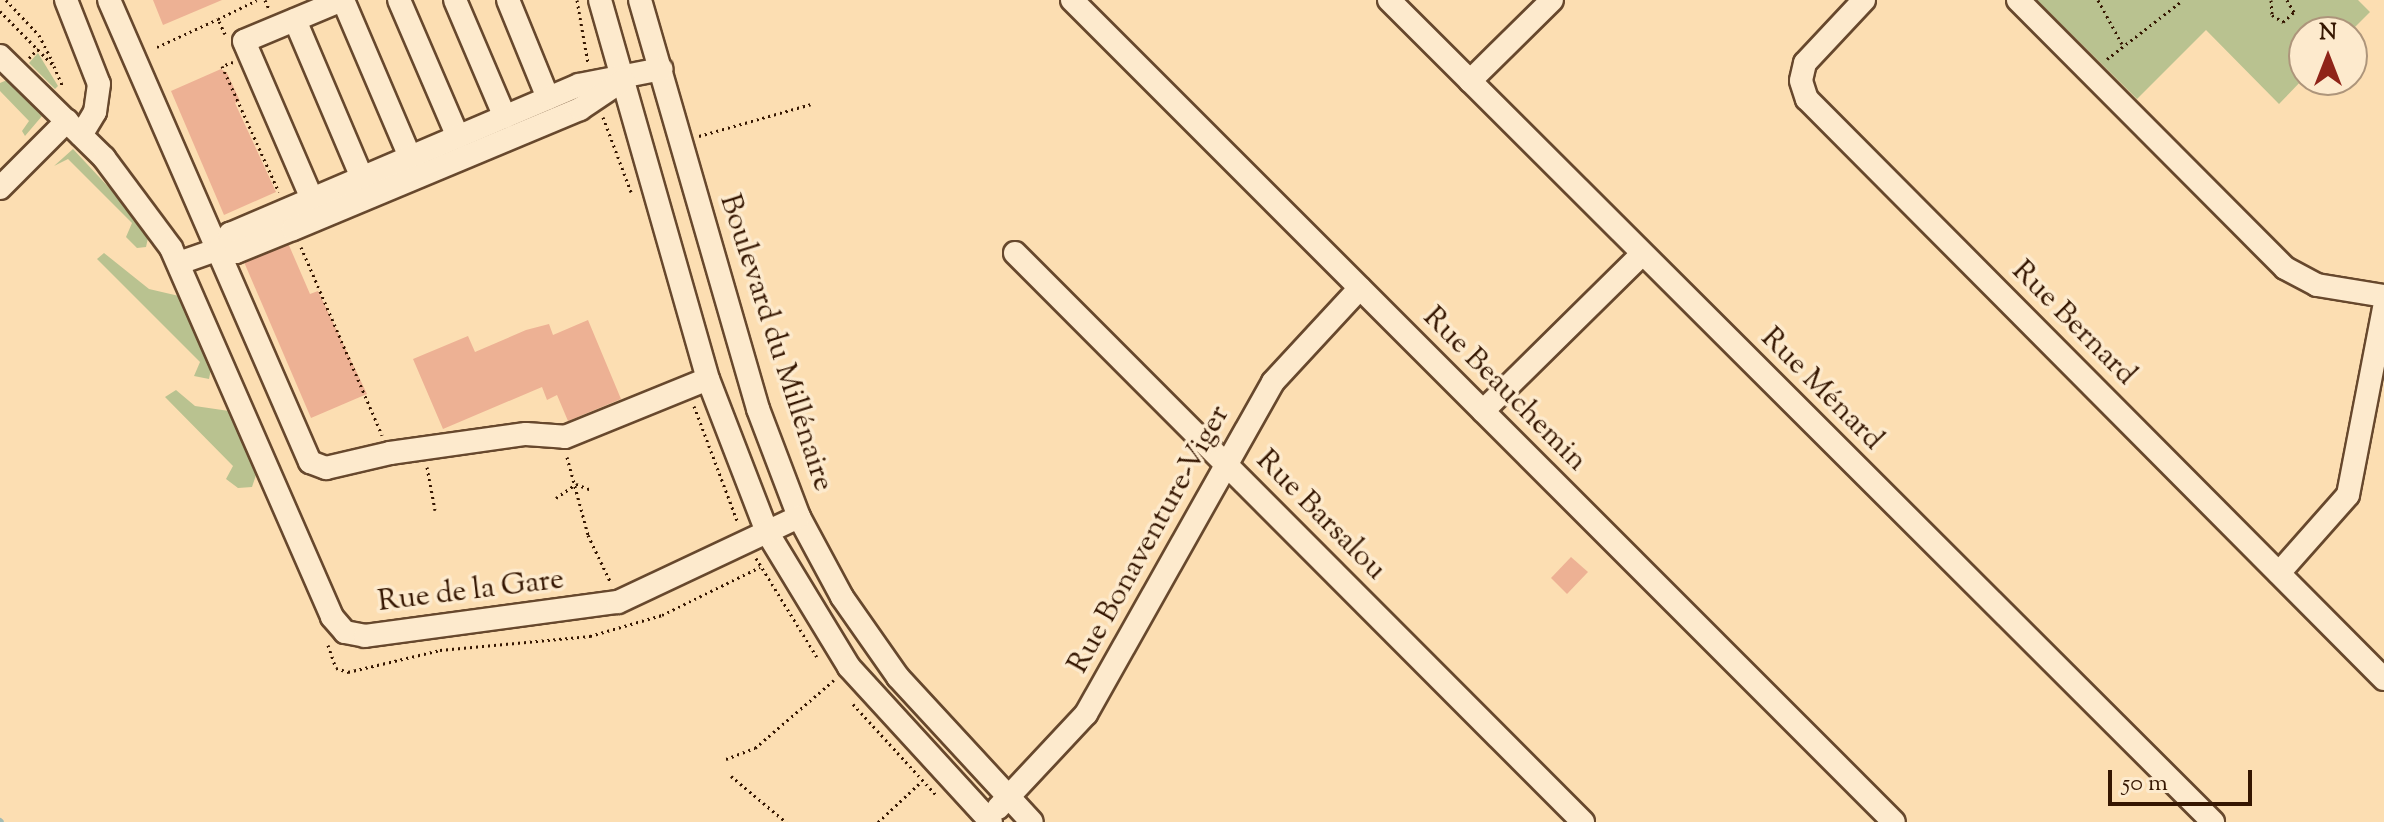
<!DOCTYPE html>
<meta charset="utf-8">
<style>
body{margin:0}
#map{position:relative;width:2384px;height:822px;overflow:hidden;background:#fcdeb2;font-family:"Sorts Mill Goudy",serif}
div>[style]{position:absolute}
.green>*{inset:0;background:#b9c290}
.stream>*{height:6px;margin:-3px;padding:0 3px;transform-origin:3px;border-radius:3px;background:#a1bbb4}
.building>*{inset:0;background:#edb194}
.path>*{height:3px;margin-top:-1.5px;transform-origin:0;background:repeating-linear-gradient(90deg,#351601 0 2px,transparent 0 6px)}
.roads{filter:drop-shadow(2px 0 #67482d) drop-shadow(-2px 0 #67482d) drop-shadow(0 2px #67482d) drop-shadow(0 -2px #67482d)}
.minor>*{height:22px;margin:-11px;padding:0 11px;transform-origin:11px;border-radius:11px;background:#fdeacd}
span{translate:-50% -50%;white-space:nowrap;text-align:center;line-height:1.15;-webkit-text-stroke:7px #fdeacd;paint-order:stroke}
.street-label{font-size:30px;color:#351601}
.north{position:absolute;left:2288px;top:16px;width:80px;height:80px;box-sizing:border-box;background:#fdeacd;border:2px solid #ad957b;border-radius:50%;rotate:0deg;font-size:22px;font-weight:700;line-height:32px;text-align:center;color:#351601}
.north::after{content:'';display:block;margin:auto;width:28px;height:36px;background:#8f2418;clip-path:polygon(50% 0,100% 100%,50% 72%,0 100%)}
.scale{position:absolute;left:2108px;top:770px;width:144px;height:36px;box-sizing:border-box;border:4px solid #351601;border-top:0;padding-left:10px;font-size:24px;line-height:28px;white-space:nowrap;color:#351601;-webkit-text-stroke:6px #fdeacd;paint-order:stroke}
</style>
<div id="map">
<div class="green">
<div style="clip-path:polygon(2037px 0,2358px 0,2370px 12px,2350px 32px,2304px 32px,2304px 78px,2279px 104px,2206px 30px,2137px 99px)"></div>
<div style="clip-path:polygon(38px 53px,58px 86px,55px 89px,29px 63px)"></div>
<div style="clip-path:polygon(7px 80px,42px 116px,25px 136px,22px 131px,29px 121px,0 91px,0 83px)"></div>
<div style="clip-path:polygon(73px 149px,128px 208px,148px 238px,146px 247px,137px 248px,126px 237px,132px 223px,68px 159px,54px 166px)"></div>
<div style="clip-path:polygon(104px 253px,149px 289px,179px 296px,211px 369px,209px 379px,194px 376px,200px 362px,97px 259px)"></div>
<div style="clip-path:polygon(176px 390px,195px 406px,229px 411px,256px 475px,252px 487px,238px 488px,226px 479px,233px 466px,165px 397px)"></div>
</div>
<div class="stream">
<div style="left:0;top:821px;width:1px;rotate:45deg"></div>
</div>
<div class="building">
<div style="clip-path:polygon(153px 0,222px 0,163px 25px)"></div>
<div style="clip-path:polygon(221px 69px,227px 73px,240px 101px,235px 103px,276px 192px,224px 215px,171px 91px)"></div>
<div style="clip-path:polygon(288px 243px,310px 294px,318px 291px,367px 394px,311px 418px,244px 262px)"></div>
<div style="clip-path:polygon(588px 320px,621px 399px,568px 421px,557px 395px,547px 400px,542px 387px,443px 429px,413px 359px,468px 336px,475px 352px,526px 330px,549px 324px,553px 335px)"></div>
<div style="clip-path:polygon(1571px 557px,1588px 572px,1567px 594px,1551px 578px)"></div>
</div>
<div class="path">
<div style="left:6px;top:0;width:48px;rotate:46.7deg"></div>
<div style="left:39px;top:35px;width:31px;rotate:63deg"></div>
<div style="left:265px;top:0;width:10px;rotate:66deg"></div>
<div style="left:577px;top:0;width:64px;rotate:80.1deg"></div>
<div style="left:2098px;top:0;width:50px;rotate:61.4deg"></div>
<div style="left:2271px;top:0;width:15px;rotate:86deg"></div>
<div style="left:2272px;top:15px;width:13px;rotate:32deg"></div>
<div style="left:2283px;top:22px;width:15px;rotate:-42deg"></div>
<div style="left:2294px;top:12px;width:14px;rotate:-120deg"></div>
<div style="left:0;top:11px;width:77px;rotate:45.5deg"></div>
<div style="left:54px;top:66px;width:23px;rotate:67deg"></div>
<div style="left:225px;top:34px;width:17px;rotate:-115deg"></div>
<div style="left:218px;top:19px;width:43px;rotate:-26deg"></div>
<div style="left:157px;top:47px;width:67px;rotate:-24.7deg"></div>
<div style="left:29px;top:58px;width:13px;rotate:-45deg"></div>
<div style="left:2107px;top:59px;width:96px;rotate:-37.8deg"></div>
<div style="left:233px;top:62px;width:12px;rotate:160deg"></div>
<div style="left:222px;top:66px;width:138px;rotate:65.7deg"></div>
<div style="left:603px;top:117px;width:80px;rotate:69.5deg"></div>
<div style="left:699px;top:136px;width:116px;rotate:-15.9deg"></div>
<div style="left:301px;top:247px;width:205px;rotate:66.7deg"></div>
<div style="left:694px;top:406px;width:125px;rotate:69.4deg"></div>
<div style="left:567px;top:457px;width:81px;rotate:74.9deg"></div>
<div style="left:588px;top:535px;width:51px;rotate:64.4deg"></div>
<div style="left:427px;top:467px;width:44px;rotate:79.5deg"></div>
<div style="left:556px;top:498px;width:24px;rotate:-35deg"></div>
<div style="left:576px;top:484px;width:17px;rotate:21deg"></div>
<div style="left:756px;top:558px;width:116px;rotate:58.4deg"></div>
<div style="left:328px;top:645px;width:24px;rotate:71deg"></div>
<div style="left:336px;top:668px;width:13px;rotate:18deg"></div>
<div style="left:348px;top:672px;width:95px;rotate:-13.4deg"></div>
<div style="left:440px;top:650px;width:151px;rotate:-5.3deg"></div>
<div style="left:590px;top:636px;width:75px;rotate:-16.3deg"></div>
<div style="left:662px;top:615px;width:109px;rotate:-26.1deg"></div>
<div style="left:853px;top:704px;width:125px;rotate:47.6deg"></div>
<div style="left:726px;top:759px;width:31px;rotate:-21deg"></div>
<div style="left:755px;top:748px;width:104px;rotate:-40.7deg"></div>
<div style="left:731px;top:776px;width:72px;rotate:39.9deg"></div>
<div style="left:878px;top:822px;width:60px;rotate:-43deg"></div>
</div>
<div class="roads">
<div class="minor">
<div style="left:66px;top:0;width:90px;rotate:68.6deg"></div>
<div style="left:99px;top:84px;width:28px;rotate:98deg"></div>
<div style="left:95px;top:112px;width:27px;rotate:121deg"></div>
<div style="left:109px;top:0;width:504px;rotate:66.49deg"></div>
<div style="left:310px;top:462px;width:17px;rotate:21deg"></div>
<div style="left:326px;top:468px;width:66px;rotate:-13.2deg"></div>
<div style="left:390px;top:453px;width:137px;rotate:-8deg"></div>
<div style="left:526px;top:434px;width:39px;rotate:4deg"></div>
<div style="left:565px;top:437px;width:154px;rotate:-22.1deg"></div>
<div style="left:343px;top:0;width:171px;rotate:66.9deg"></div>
<div style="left:399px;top:0;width:149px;rotate:66.7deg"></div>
<div style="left:455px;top:0;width:127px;rotate:66.9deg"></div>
<div style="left:508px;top:0;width:106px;rotate:67.8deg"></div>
<div style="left:600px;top:0;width:394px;rotate:74.1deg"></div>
<div style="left:708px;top:379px;width:164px;rotate:68.9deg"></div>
<div style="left:767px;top:532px;width:158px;rotate:58.7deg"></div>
<div style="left:849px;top:667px;width:210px;rotate:47.5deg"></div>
<div style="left:640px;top:0;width:426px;rotate:73.9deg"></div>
<div style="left:758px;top:409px;width:116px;rotate:69.2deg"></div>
<div style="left:799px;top:517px;width:91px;rotate:61.7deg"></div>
<div style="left:842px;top:597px;width:98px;rotate:55deg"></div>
<div style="left:898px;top:677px;width:197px;rotate:47.3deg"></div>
<div style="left:1072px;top:0;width:1162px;rotate:45deg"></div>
<div style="left:1389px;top:0;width:1164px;rotate:44.93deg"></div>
<div style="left:1864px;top:0;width:86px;rotate:133.1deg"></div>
<div style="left:1805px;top:63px;width:18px;rotate:103deg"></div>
<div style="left:1801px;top:81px;width:19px;rotate:72deg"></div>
<div style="left:1807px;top:99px;width:818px;rotate:45.15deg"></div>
<div style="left:2018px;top:0;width:378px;rotate:45.1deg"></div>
<div style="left:2285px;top:268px;width:36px;rotate:28deg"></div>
<div style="left:2317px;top:285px;width:68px;rotate:9.3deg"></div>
<div style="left:295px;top:20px;width:172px;rotate:67deg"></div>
<div style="left:0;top:56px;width:146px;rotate:44.4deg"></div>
<div style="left:104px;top:158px;width:112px;rotate:53.3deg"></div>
<div style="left:171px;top:248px;width:403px;rotate:66.4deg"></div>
<div style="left:332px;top:617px;width:20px;rotate:49deg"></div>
<div style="left:345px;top:632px;width:20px;rotate:11deg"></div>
<div style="left:365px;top:636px;width:255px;rotate:-7.7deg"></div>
<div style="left:618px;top:602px;width:200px;rotate:-25.2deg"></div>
<div style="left:1470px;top:81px;width:115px;rotate:-44.6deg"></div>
<div style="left:0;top:188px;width:95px;rotate:-45deg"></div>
<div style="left:312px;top:199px;width:172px;rotate:-113.3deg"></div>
<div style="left:244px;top:41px;width:106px;rotate:-22.7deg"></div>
<div style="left:219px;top:249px;width:19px;rotate:-54deg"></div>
<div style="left:230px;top:234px;width:379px;rotate:-23.1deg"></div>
<div style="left:579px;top:85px;width:84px;rotate:-11deg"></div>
<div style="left:1015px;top:253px;width:804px;rotate:45.05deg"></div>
<div style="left:179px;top:263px;width:42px;rotate:-19.3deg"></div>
<div style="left:219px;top:249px;width:17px;rotate:10deg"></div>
<div style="left:236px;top:252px;width:61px;rotate:-22deg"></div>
<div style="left:293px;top:229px;width:311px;rotate:-22.7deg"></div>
<div style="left:580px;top:109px;width:52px;rotate:-34deg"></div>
<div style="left:1483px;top:411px;width:223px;rotate:-44.6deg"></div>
<div style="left:2279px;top:573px;width:104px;rotate:-48.5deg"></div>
<div style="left:2348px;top:495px;width:190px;rotate:-79.1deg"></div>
<div style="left:998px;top:808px;width:129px;rotate:-46.9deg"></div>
<div style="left:1086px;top:714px;width:381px;rotate:-60.6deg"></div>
<div style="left:1273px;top:382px;width:128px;rotate:-47.2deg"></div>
</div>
</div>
<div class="street-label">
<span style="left:2073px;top:324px;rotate:45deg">Rue Bernard</span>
<span style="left:775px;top:343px;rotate:72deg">Boulevard du Millénaire</span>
<span style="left:1504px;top:390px;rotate:45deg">Rue Beauchemin</span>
<span style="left:1821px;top:390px;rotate:45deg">Rue Ménard</span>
<span style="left:1320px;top:516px;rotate:45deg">Rue Barsalou</span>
<span style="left:1150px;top:540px;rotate:-61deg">Rue Bonaventure-Viger</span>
<span style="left:471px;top:592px;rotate:-7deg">Rue de la Gare</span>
</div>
<div class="north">N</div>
<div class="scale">50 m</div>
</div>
